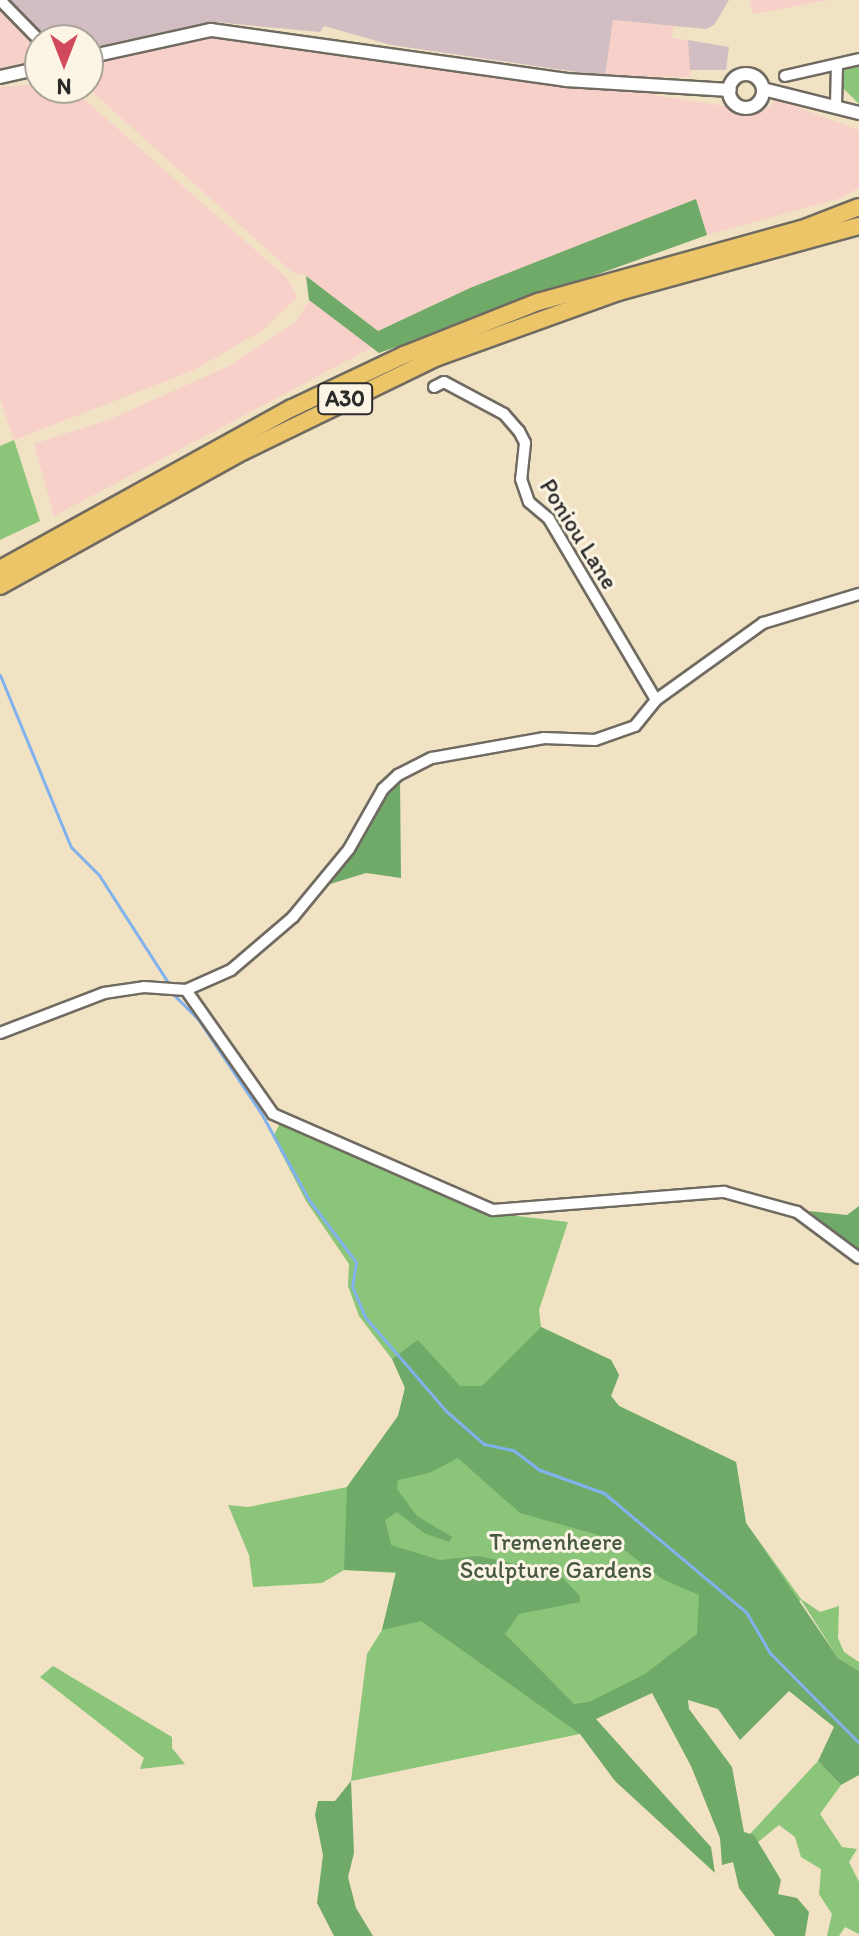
<!DOCTYPE html>
<style>
body{margin:0}
#map{position:relative;width:859px;height:1936px;overflow:hidden;background:#f1e2c4;font-family:Itim,sans-serif}
div>[style]{position:absolute}
.built>*{inset:0;background:#f7d0ca}
.industrial>*{inset:0;background:#d2bec2}
.green>*{inset:0;background:#8ac579}
.forest>*{inset:0;background:#6faa69}
.stream>*{height:3px;margin:-1.5px;padding:0 1.5px;transform-origin:1.5px;border-radius:1.5px;background:#81b2ed}
.roads{filter:drop-shadow(2px 0 #706b61) drop-shadow(-2px 0 #706b61) drop-shadow(0 2px #706b61) drop-shadow(0 -2px #706b61)}
.minor>*{height:10px;margin:-5px;padding:0 5px;transform-origin:5px;border-radius:5px;background:#fff}
.tertiary>*{height:12px;margin:-6px;padding:0 6px;transform-origin:6px;border-radius:6px;background:#fff}
.tertiary>.ring{margin:-6px;padding:0;box-sizing:content-box;background:none;border:12px solid #fff;border-radius:50%}
.trunk>*{height:16px;margin:-8px;padding:0 8px;transform-origin:8px;border-radius:8px;background:#edc569}
span{translate:-50% -50%;white-space:nowrap;text-align:center;line-height:1.15;-webkit-text-stroke:6px #fcf5e5;paint-order:stroke}
.shield-label span{padding:2px 6px;background:#fcf5e5;border:2px solid;border-radius:6px;-webkit-text-stroke-width:0}
.shield-label{font-size:22px;color:#2b2b2b;font-weight:700}
.street-label{font-size:24px;color:#2b2b2b}
.park-label{font-size:24px;color:#485942}
.north{position:absolute;left:24px;top:24px;width:80px;height:80px;box-sizing:border-box;background:#fcf5e5;border:2px solid #a8a49b;border-radius:50%;rotate:180deg;font-size:22px;font-weight:700;line-height:32px;text-align:center;color:#2b2b2b}
.north::after{content:'';display:block;margin:auto;width:28px;height:36px;background:#d1495b;clip-path:polygon(50% 0,100% 100%,50% 72%,0 100%)}
</style>
<div id="map">
<div class="built">
<div style="clip-path:polygon(750px 0,829px 0,753px 14px)"></div>
<div style="clip-path:polygon(0 8px,40px 53px,40px 58px,0 69px)"></div>
<div style="clip-path:polygon(613px 20px,674px 26px,672px 38px,688px 40px,691px 77px,605px 76px)"></div>
<div style="clip-path:polygon(211px 30px,654px 87px,655px 95px,762px 112px,777px 100px,859px 130px,859px 188px,841px 198px,707px 235px,696px 200px,470px 288px,378px 331px,306px 276px,292px 272px,88px 88px,88px 57px)"></div>
<div style="clip-path:polygon(40px 84px,40px 88px,75px 91px,287px 278px,297px 297px,263px 330px,194px 370px,14px 440px,0 399px,0 87px)"></div>
<div style="clip-path:polygon(309px 300px,373px 347px,54px 516px,34px 444px,113px 418px,229px 366px,296px 322px)"></div>
</div>
<div class="industrial">
<div style="clip-path:polygon(6px 0,729px 0,714px 25px,706px 29px,613px 20px,605px 76px,391px 45px,324px 26px,320px 32px,215px 22px,88px 48px,88px 40px,46px 40px)"></div>
<div style="clip-path:polygon(688px 40px,729px 47px,726px 70px,690px 70px)"></div>
</div>
<div class="green">
<div style="clip-path:polygon(859px 66px,859px 104px,843px 88px,843px 70px)"></div>
<div style="clip-path:polygon(14px 440px,40px 521px,0 540px,0 446px)"></div>
<div style="clip-path:polygon(281px 1121px,425px 1186px,507px 1215px,568px 1222px,539px 1310px,541px 1327px,611px 1360px,619px 1375px,611px 1396px,619px 1406px,736px 1462px,746px 1523px,801px 1599px,820px 1612px,839px 1606px,838px 1638px,844px 1652px,859px 1662px,859px 1671px,838px 1658px,801px 1600px,675px 1682px,595px 1718px,580px 1734px,351px 1781px,367px 1654px,382px 1630px,396px 1573px,344px 1570px,322px 1583px,253px 1587px,249px 1555px,228px 1505px,248px 1507px,347px 1487px,398px 1416px,405px 1388px,398px 1367px,359px 1316px,348px 1286px,349px 1264px,306px 1201px,273px 1137px)"></div>
<div style="clip-path:polygon(53px 1666px,172px 1737px,172px 1748px,185px 1764px,140px 1769px,144px 1758px,40px 1677px)"></div>
<div style="clip-path:polygon(818px 1761px,841px 1785px,820px 1814px,842px 1847px,857px 1849px,849px 1862px,859px 1882px,859px 1934px,845px 1927px,839px 1936px,827px 1936px,832px 1914px,819px 1894px,821px 1869px,801px 1857px,795px 1837px,779px 1825px,758px 1842px,750px 1834px)"></div>
</div>
<div class="forest">
<div style="clip-path:polygon(696px 199px,707px 235px,379px 353px,309px 300px,306px 276px,378px 331px,470px 288px)"></div>
<div style="clip-path:polygon(400px 778px,401px 878px,366px 873px,327px 885px)"></div>
<div style="clip-path:polygon(859px 1206px,859px 1251px,809px 1211px,847px 1215px)"></div>
<div style="clip-path:polygon(evenodd,541px 1327px,611px 1360px,619px 1375px,611px 1396px,619px 1406px,736px 1462px,746px 1523px,838px 1658px,859px 1671px,859px 1775px,841px 1785px,818px 1761px,834px 1727px,789px 1691px,740px 1740px,718px 1709px,688px 1700px,689px 1709px,732px 1767px,744px 1832px,754px 1835px,781px 1880px,778px 1894px,797px 1898px,809px 1912px,805px 1936px,775px 1936px,739px 1888px,733px 1862px,722px 1865px,720px 1838px,691px 1766px,652px 1693px,596px 1719px,711px 1847px,715px 1873px,615px 1781px,580px 1734px,421px 1621px,382px 1630px,396px 1572px,344px 1570px,347px 1487px,398px 1416px,405px 1388px,392px 1359px,418px 1340px,460px 1386px,482px 1386px,541px 1327px,458px 1458px,520px 1513px,609px 1538px,662px 1579px,699px 1595px,697px 1634px,645px 1674px,589px 1702px,574px 1704px,505px 1634px,519px 1614px,580px 1602px,580px 1596px,558px 1573px,478px 1556px,440px 1560px,391px 1545px,385px 1520px,397px 1512px,424px 1533px,449px 1542px,452px 1537px,417px 1516px,397px 1489px,398px 1480px,429px 1473px,458px 1458px)"></div>
<div style="clip-path:polygon(351px 1781px,354px 1853px,348px 1877px,356px 1908px,373px 1936px,334px 1936px,317px 1903px,323px 1855px,315px 1815px,318px 1801px,335px 1801px)"></div>
</div>
<div class="stream">
<div style="left:0;top:675px;width:186px;rotate:67.6deg"></div>
<div style="left:71px;top:847px;width:40px;rotate:45deg"></div>
<div style="left:99px;top:875px;width:130px;rotate:57.3deg"></div>
<div style="left:171px;top:992px;width:38px;rotate:45deg"></div>
<div style="left:198px;top:1019px;width:113px;rotate:56.2deg"></div>
<div style="left:261px;top:1113px;width:99px;rotate:61.1deg"></div>
<div style="left:309px;top:1200px;width:78px;rotate:52.8deg"></div>
<div style="left:356px;top:1262px;width:24px;rotate:99deg"></div>
<div style="left:352px;top:1286px;width:34px;rotate:67deg"></div>
<div style="left:365px;top:1317px;width:124px;rotate:49.2deg"></div>
<div style="left:446px;top:1411px;width:50px;rotate:41deg"></div>
<div style="left:484px;top:1444px;width:30px;rotate:12deg"></div>
<div style="left:513px;top:1450px;width:34px;rotate:37deg"></div>
<div style="left:540px;top:1470px;width:68px;rotate:19.8deg"></div>
<div style="left:604px;top:1493px;width:185px;rotate:40deg"></div>
<div style="left:746px;top:1612px;width:48px;rotate:59.7deg"></div>
<div style="left:770px;top:1653px;width:127px;rotate:45.3deg"></div>
</div>
<div class="roads">
<div class="minor">
<div style="left:0;top:0;width:57px;rotate:45.7deg"></div>
<div style="left:785px;top:76px;width:76px;rotate:-12.9deg"></div>
<div style="left:836px;top:105px;width:40px;rotate:-88.6deg"></div>
<div style="left:434px;top:387px;width:11px;rotate:-27deg"></div>
<div style="left:444px;top:382px;width:68px;rotate:28.1deg"></div>
<div style="left:504px;top:414px;width:23px;rotate:49deg"></div>
<div style="left:519px;top:431px;width:13px;rotate:63deg"></div>
<div style="left:525px;top:443px;width:36px;rotate:96deg"></div>
<div style="left:521px;top:479px;width:24px;rotate:71deg"></div>
<div style="left:529px;top:502px;width:26px;rotate:40deg"></div>
<div style="left:549px;top:519px;width:210px;rotate:59.4deg"></div>
<div style="left:186px;top:990px;width:151px;rotate:54.9deg"></div>
<div style="left:273px;top:1114px;width:240px;rotate:23.6deg"></div>
<div style="left:493px;top:1210px;width:232px;rotate:-4.5deg"></div>
<div style="left:724px;top:1192px;width:76px;rotate:15.3deg"></div>
<div style="left:797px;top:1212px;width:77px;rotate:36.6deg"></div>
<div style="left:0;top:1033px;width:111px;rotate:-21deg"></div>
<div style="left:104px;top:993px;width:40px;rotate:-8.5deg"></div>
<div style="left:144px;top:987px;width:42px;rotate:4.1deg"></div>
<div style="left:186px;top:990px;width:49px;rotate:-24deg"></div>
<div style="left:231px;top:970px;width:82px;rotate:-40.5deg"></div>
<div style="left:293px;top:917px;width:88px;rotate:-50.5deg"></div>
<div style="left:349px;top:849px;width:69px;rotate:-60.5deg"></div>
<div style="left:383px;top:789px;width:21px;rotate:-43deg"></div>
<div style="left:398px;top:775px;width:38px;rotate:-27deg"></div>
<div style="left:432px;top:758px;width:114px;rotate:-10.1deg"></div>
<div style="left:544px;top:738px;width:51px;rotate:2.2deg"></div>
<div style="left:595px;top:740px;width:42px;rotate:-19.3deg"></div>
<div style="left:635px;top:726px;width:33px;rotate:-51deg"></div>
<div style="left:656px;top:700px;width:132px;rotate:-35.7deg"></div>
<div style="left:763px;top:623px;width:100px;rotate:-16.8deg"></div>
</div>
<div class="tertiary">
<div style="left:88px;top:57px;width:126px;rotate:-12.4deg"></div>
<div style="left:211px;top:30px;width:359px;rotate:8deg"></div>
<div style="left:566px;top:80px;width:164px;rotate:3.5deg"></div>
<div class="ring" style="left:729px;top:74px;width:22px;height:22px"></div>
<div style="left:0;top:77px;width:41px;rotate:-12.7deg"></div>
<div style="left:763px;top:89px;width:99px;rotate:14deg"></div>
</div>
<div class="trunk">
<div style="left:0;top:569px;width:333px;rotate:-28.9deg"></div>
<div style="left:292px;top:408px;width:124px;rotate:-25.3deg"></div>
<div style="left:404px;top:355px;width:144px;rotate:-21.6deg"></div>
<div style="left:538px;top:302px;width:274px;rotate:-15.5deg"></div>
<div style="left:802px;top:229px;width:61px;rotate:-21.1deg"></div>
<div style="left:0;top:586px;width:279px;rotate:-29deg"></div>
<div style="left:244px;top:451px;width:216px;rotate:-25.9deg"></div>
<div style="left:438px;top:357px;width:192px;rotate:-19.8deg"></div>
<div style="left:619px;top:292px;width:249px;rotate:-15.4deg"></div>
</div>
</div>
<div class="shield-label">
<span style="left:345px;top:399px">A30</span>
</div>
<div class="street-label">
<span style="left:579px;top:534px;rotate:58deg">Poniou Lane</span>
</div>
<div class="park-label">
<span style="left:556px;top:1556px">Tremenheere<br>Sculpture Gardens</span>
</div>
<div class="north">N</div>
</div>
